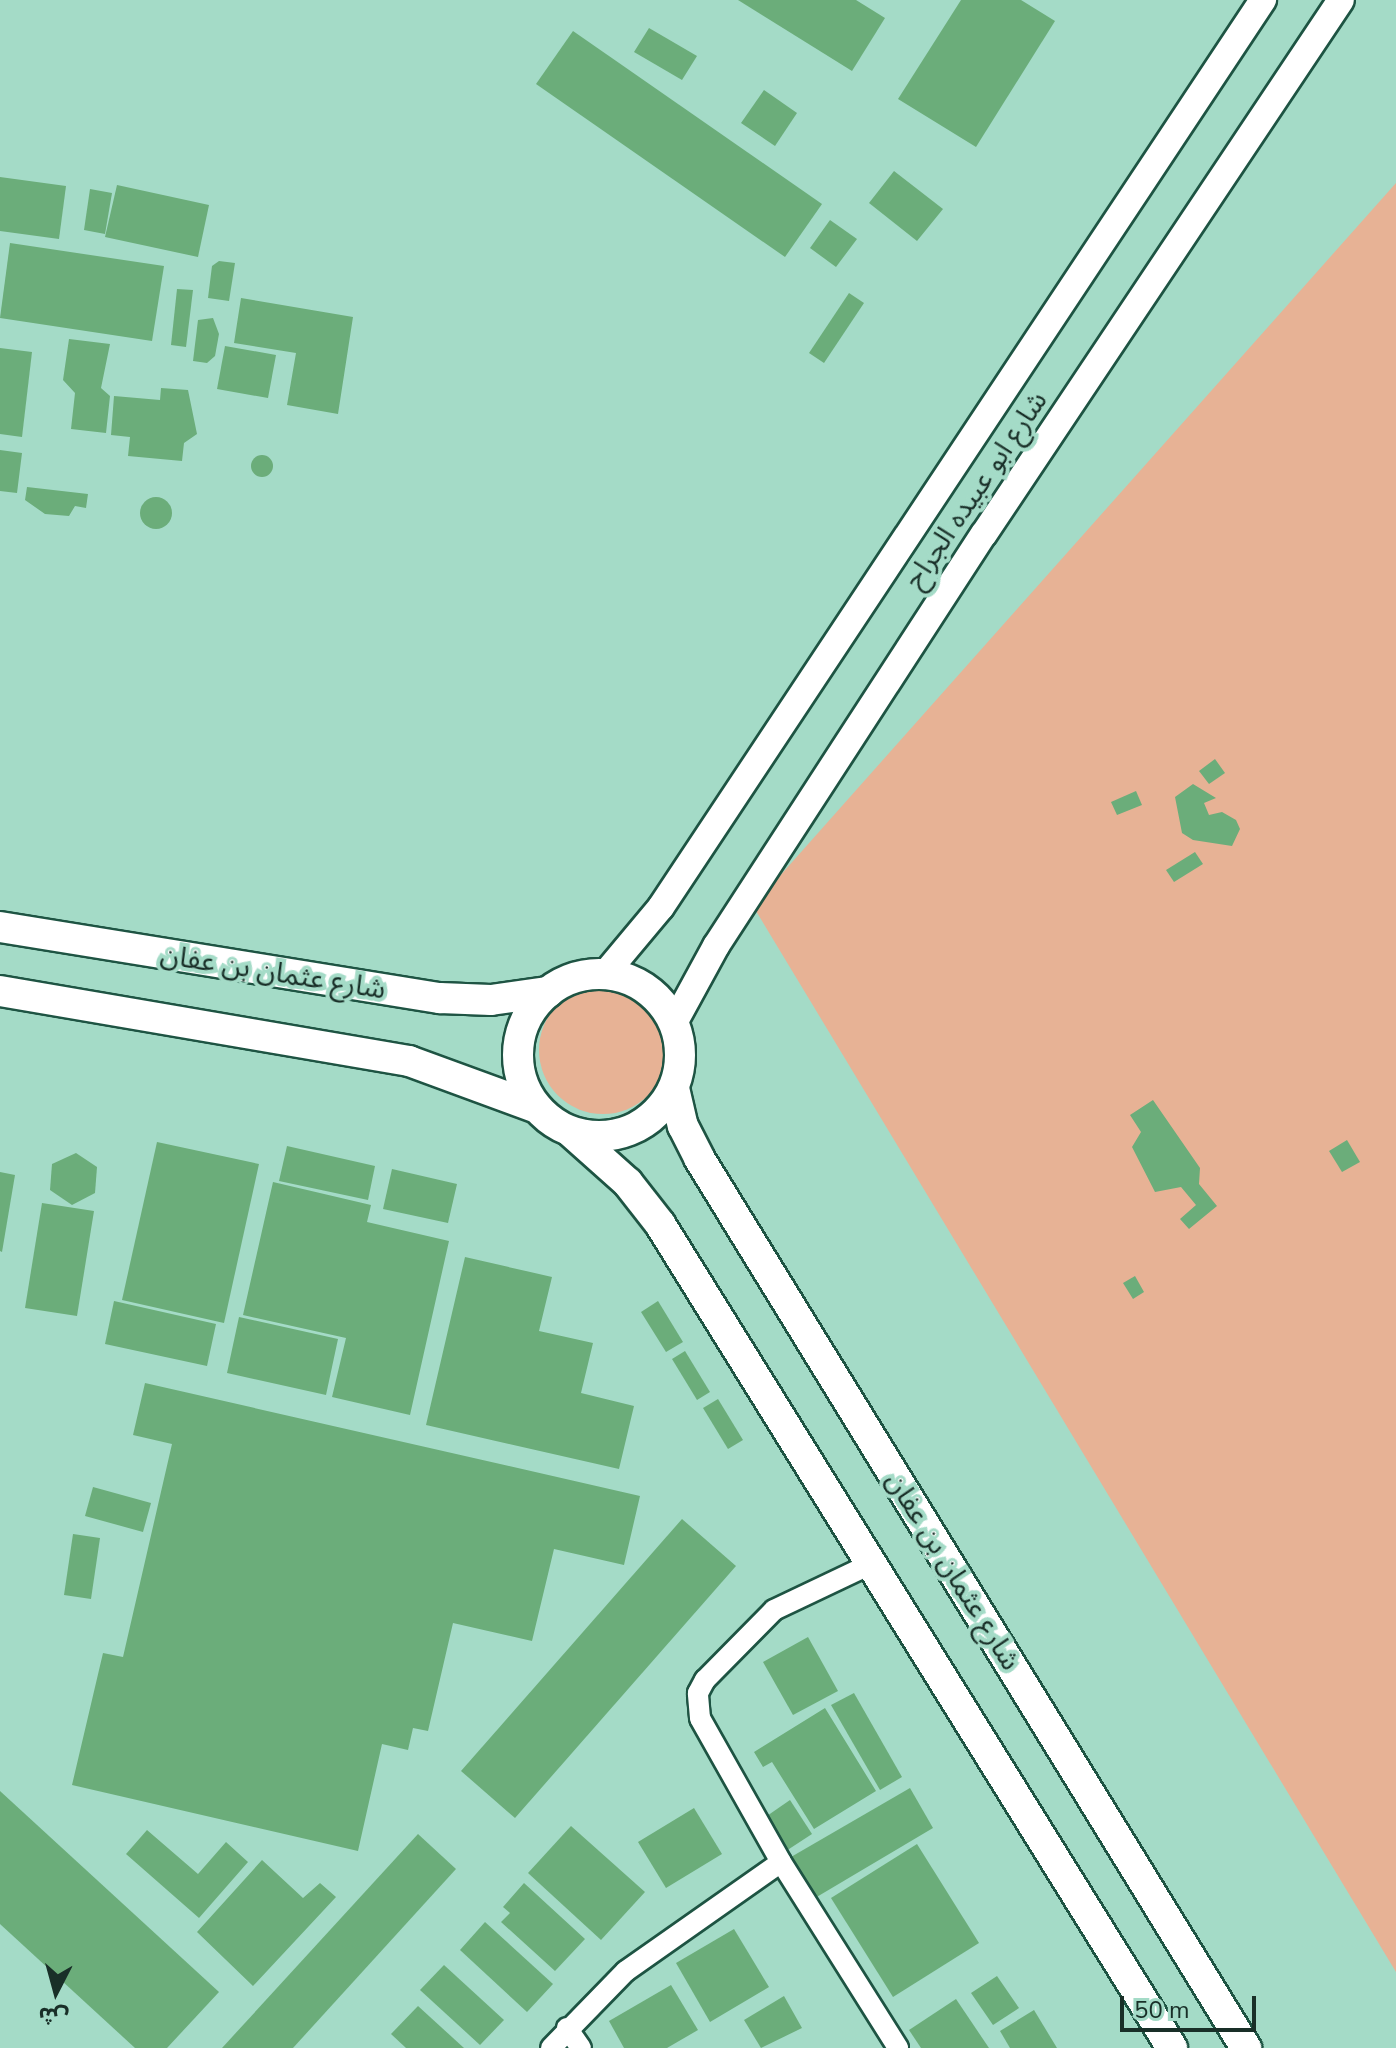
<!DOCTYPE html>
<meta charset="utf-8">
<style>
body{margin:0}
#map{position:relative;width:1396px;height:2048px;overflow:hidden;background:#a4dbc7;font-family:"Nunito Sans","Noto Sans Arabic",sans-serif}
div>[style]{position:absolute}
.green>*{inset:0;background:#e7b295}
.round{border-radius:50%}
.building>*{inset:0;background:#6bad7a}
.roads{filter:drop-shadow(2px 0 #1e5443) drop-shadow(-2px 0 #1e5443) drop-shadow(0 2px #1e5443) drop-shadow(0 -2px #1e5443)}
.minor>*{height:20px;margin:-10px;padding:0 10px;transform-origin:10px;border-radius:10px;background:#fff}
.tertiary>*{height:26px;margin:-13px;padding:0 13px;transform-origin:13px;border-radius:13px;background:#fff}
.secondary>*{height:30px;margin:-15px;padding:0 15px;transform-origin:15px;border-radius:15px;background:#fff}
.secondary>.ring{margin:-15px;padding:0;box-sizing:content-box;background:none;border:30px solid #fff;border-radius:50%}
span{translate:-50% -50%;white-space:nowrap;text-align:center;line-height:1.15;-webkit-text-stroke:8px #a4dbc7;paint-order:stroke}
.street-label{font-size:28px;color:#192f28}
.north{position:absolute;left:16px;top:1952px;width:80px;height:80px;-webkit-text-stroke:6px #a4dbc7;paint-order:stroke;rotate:186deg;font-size:22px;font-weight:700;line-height:32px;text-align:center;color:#192f28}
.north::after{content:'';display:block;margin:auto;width:28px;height:36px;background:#192f28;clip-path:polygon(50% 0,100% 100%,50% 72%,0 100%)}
.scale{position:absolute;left:1120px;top:1996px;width:136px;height:36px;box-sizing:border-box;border:4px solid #192f28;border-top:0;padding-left:10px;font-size:24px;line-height:28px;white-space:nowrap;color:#192f28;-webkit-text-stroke:6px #a4dbc7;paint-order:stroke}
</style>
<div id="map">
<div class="green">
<div style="clip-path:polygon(1396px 183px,1396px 1972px,753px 906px)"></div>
<div class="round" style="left:539px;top:986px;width:128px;height:128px"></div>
</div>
<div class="building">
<div style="clip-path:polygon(738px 0,856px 0,885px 18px,852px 71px)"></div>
<div style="clip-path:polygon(961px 0,1021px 0,1055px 21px,976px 147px,898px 99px)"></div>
<div style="clip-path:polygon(649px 28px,697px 56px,682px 80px,634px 52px)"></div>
<div style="clip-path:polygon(573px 31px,822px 204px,785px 257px,536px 84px)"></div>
<div style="clip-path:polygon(764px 90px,797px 113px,775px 146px,741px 123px)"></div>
<div style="clip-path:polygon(894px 171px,943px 209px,917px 241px,869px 203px)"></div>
<div style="clip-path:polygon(0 177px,66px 186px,59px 239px,0 231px)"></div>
<div style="clip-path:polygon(117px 185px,209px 205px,198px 257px,105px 237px)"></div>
<div style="clip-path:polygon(90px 189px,112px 193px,105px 234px,84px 230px)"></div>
<div style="clip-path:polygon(830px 220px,857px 239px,836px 267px,810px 248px)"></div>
<div style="clip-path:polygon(10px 243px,164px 266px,152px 341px,0 318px)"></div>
<div style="clip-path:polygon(219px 261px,235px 263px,229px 301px,208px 298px,212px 266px)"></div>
<div style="clip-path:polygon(177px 289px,193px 290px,186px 347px,171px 345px)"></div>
<div style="clip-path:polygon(849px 293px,864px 303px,824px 363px,809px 353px)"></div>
<div style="clip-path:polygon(241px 298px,353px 317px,338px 414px,287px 405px,296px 353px,234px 343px)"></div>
<div style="clip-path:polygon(213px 318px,219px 334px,215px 356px,207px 363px,193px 361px,198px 320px)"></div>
<div style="clip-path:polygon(69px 339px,110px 344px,101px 388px,110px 396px,106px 433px,71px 429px,75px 393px,63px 380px)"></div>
<div style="clip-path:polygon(225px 346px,276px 355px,268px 398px,217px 389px)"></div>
<div style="clip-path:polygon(0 348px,32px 352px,22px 437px,0 434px)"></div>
<div style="clip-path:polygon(161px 388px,188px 390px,197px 434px,184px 443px,182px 461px,128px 456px,130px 437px,111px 435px,114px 396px,160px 400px)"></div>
<div style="clip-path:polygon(0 450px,22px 453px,17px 493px,0 491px)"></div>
<div class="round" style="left:251px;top:455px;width:22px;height:22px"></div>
<div style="clip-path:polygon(27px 487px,88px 494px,86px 508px,75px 506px,69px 516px,45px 514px,25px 500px)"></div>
<div class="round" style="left:140px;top:497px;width:32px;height:32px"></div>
<div style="clip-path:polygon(1215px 759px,1225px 773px,1209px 784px,1199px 771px)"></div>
<div style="clip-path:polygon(1193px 784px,1216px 798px,1204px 803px,1209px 815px,1222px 812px,1236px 820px,1240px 829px,1232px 846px,1193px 840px,1182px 833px,1175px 797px)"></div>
<div style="clip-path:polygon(1136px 791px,1142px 805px,1117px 815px,1111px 802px)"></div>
<div style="clip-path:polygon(1195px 852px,1203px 864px,1174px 882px,1166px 870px)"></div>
<div style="clip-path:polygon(1153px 1100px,1200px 1168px,1199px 1184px,1217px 1206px,1189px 1229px,1180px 1219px,1196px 1205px,1181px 1187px,1155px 1192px,1132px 1147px,1141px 1132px,1130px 1115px)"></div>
<div style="clip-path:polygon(1347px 1140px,1360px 1162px,1342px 1172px,1329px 1151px)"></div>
<div style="clip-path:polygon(157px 1142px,259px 1164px,224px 1323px,122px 1300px)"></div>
<div style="clip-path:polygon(287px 1146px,375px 1166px,368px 1200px,279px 1181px)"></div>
<div style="clip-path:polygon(76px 1153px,97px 1167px,95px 1193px,72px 1205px,50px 1190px,52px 1164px)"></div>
<div style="clip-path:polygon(392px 1169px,457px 1184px,448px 1223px,383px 1209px)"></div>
<div style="clip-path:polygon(0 1172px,15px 1175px,2px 1252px,0 1251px)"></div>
<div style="clip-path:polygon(273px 1182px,371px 1205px,367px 1222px,449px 1241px,410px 1415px,332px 1397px,346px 1338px,243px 1315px)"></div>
<div style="clip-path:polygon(42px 1203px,94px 1211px,77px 1316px,25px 1308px)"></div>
<div style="clip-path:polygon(465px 1257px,552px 1277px,539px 1331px,593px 1343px,581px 1393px,634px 1406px,619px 1469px,426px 1425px)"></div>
<div style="clip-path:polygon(1135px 1276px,1144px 1292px,1133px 1299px,1123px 1283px)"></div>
<div style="clip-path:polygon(114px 1301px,216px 1324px,207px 1366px,105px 1344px)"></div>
<div style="clip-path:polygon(658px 1301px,683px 1342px,666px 1352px,641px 1312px)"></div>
<div style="clip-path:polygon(239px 1317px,338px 1339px,326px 1395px,227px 1373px)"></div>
<div style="clip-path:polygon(685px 1351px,710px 1392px,697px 1400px,672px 1359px)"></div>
<div style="clip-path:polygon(145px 1383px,640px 1496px,624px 1565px,554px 1549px,532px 1641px,453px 1623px,428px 1731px,413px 1728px,408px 1750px,382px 1744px,358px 1851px,72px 1785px,103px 1653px,123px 1657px,172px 1444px,133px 1435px)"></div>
<div style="clip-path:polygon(718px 1399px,743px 1440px,728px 1449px,703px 1408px)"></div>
<div style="clip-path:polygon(93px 1487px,151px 1503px,143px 1532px,85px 1516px)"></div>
<div style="clip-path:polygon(682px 1519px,736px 1566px,515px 1818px,461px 1771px)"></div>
<div style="clip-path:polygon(73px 1534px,100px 1538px,91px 1599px,64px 1595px)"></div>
<div style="clip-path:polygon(808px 1637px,838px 1691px,793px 1715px,763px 1662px)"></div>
<div style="clip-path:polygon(854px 1693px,902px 1777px,880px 1790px,831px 1705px)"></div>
<div style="clip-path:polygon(825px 1708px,876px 1791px,814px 1829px,772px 1762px,763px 1767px,754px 1752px)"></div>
<div style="clip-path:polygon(910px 1788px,933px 1828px,815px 1898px,791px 1857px)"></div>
<div style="clip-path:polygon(0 1791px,219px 1992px,167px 2048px,135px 2048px,0 1924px)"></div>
<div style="clip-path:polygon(790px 1800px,812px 1834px,786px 1851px,764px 1818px)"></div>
<div style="clip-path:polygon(694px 1808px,722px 1854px,666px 1888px,638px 1842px)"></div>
<div style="clip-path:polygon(571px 1826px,645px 1892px,601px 1940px,528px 1873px)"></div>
<div style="clip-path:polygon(147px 1830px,198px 1874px,226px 1842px,248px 1862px,199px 1918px,126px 1854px)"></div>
<div style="clip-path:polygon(418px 1834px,456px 1869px,293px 2048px,222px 2048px)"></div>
<div style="clip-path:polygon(917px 1844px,979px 1943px,893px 1997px,831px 1898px)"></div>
<div style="clip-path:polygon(262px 1860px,303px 1898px,320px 1883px,336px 1897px,253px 1986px,197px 1932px)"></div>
<div style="clip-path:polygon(524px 1883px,585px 1939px,555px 1971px,501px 1922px,510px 1913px,503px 1907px)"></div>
<div style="clip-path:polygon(485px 1922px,553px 1984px,527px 2012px,460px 1950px)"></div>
<div style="clip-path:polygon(734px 1929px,769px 1987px,710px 2022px,676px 1963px)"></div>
<div style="clip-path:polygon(444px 1965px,504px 2020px,480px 2045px,420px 1990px)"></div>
<div style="clip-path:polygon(997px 1976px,1019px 2008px,993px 2025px,971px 1993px)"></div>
<div style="clip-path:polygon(671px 1985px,698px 2030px,667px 2048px,624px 2048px,609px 2021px)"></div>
<div style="clip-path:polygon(784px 1996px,802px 2028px,761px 2048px,744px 2020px)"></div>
<div style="clip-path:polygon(956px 1999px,989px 2048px,921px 2048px,909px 2030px)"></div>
<div style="clip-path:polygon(418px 2006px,464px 2048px,406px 2048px,391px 2034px)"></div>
<div style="clip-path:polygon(1034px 2010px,1057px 2048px,1010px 2048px,1000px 2031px)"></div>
</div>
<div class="roads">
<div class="minor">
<div style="left:781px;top:1862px;width:165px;rotate:-119.4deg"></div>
<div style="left:700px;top:1718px;width:25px;rotate:-95deg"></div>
<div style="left:698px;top:1693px;width:15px;rotate:-62deg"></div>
<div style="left:705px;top:1680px;width:98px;rotate:-45.4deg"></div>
<div style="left:774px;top:1610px;width:107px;rotate:-25.4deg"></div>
<div style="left:567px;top:2028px;width:24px;rotate:55deg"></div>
<div style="left:551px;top:2048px;width:107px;rotate:-45.8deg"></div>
<div style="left:626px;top:1971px;width:189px;rotate:-35.1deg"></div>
<div style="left:781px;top:1862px;width:220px;rotate:57.8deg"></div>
</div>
<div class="tertiary">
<div style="left:605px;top:974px;width:87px;rotate:-50.1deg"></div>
<div style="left:661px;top:907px;width:1089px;rotate:-56.43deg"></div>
<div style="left:674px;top:1023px;width:88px;rotate:-61.4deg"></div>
<div style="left:716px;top:946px;width:491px;rotate:-57deg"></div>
<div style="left:984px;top:534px;width:642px;rotate:-56.24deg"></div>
</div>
<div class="secondary">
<div style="left:0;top:927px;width:446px;rotate:9.2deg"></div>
<div style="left:440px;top:998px;width:51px;rotate:2.2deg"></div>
<div style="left:491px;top:1000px;width:58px;rotate:-8deg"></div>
<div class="ring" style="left:518px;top:974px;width:132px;height:132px"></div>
<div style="left:0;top:991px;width:415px;rotate:9.7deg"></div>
<div style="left:409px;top:1061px;width:134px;rotate:20.1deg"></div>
<div style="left:674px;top:1088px;width:39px;rotate:77deg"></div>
<div style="left:683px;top:1126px;width:36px;rotate:63deg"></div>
<div style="left:699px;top:1158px;width:1045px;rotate:58.42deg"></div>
<div style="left:571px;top:1132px;width:76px;rotate:41.8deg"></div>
<div style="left:628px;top:1183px;width:52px;rotate:52deg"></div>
<div style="left:660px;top:1224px;width:970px;rotate:58.14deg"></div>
</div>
</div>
<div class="street-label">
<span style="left:976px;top:490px;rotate:-56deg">شارع ابو عبيده الجراح</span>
<span style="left:273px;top:972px;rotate:9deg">شارع عثمان بن عفان</span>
<span style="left:953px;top:1571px;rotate:58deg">شارع عثمان بن عفان</span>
</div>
<div class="north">ش</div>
<div class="scale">50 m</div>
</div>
